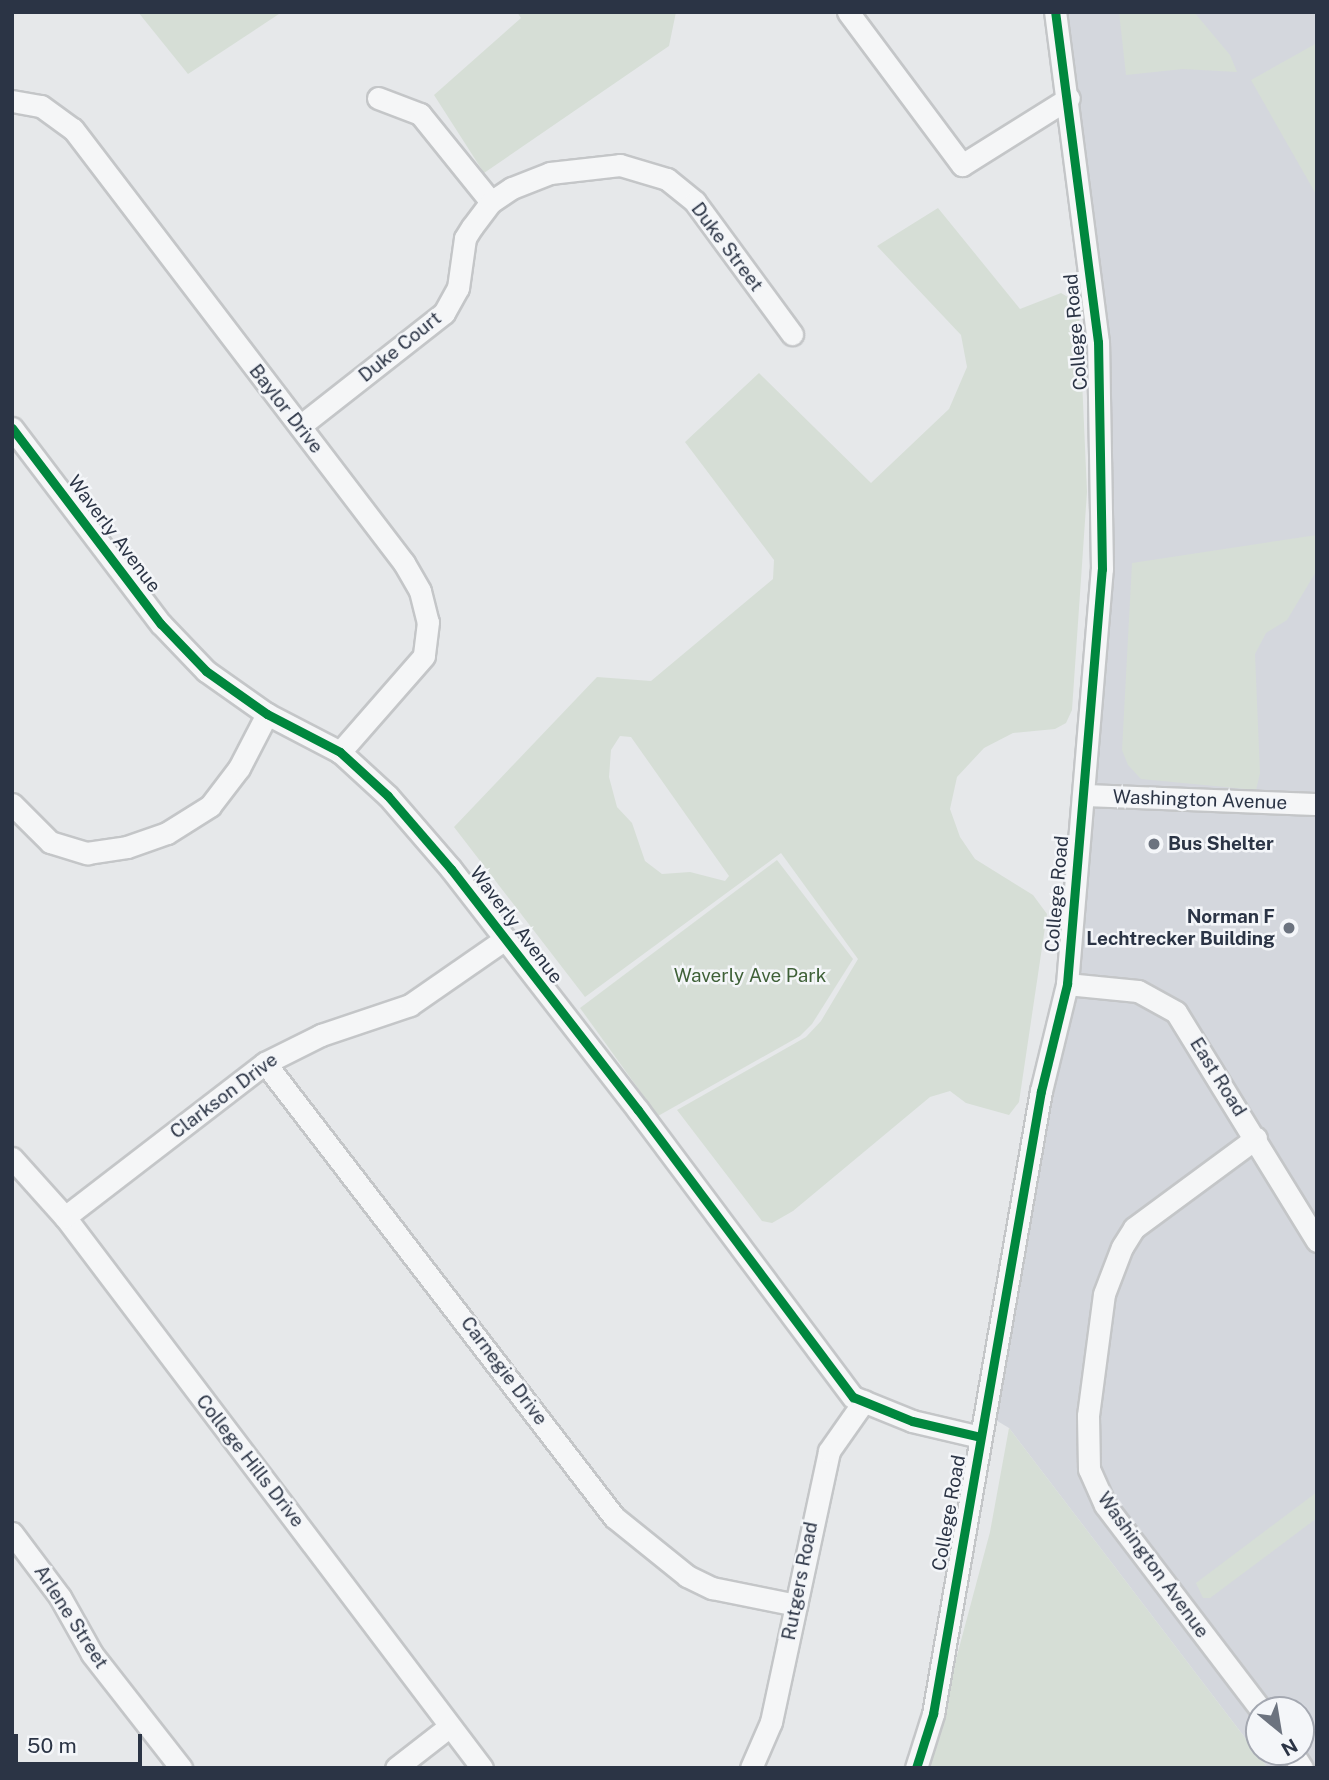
<!DOCTYPE html>
<style>
body{margin:0}
#map{position:relative;width:1329px;height:1780px;overflow:hidden;background:#e6e8ea;font-family:"Public Sans",sans-serif}
div>[style]{position:absolute}
.built>*{inset:0;background:#d4d7dd}
.green>*{inset:0;background:#d6ded6}
.roads{filter:drop-shadow(2px 0 #c4c6c8) drop-shadow(-2px 0 #c4c6c8) drop-shadow(0 2px #c4c6c8) drop-shadow(0 -2px #c4c6c8)}
.minor>*{height:21px;margin:-10.5px;padding:0 10.5px;transform-origin:10.5px;border-radius:10.5px;background:#f5f6f7}
.cycleway>*{height:9px;margin:-4.5px;padding:0 4.5px;transform-origin:4.5px;border-radius:4.5px;background:#00873e}
.dots>*{width:19px;height:19px;translate:-50% -50%;box-sizing:border-box;border:4px solid #f4f6f9;border-radius:50%}
span{translate:-50% -50%;white-space:nowrap;text-align:center;line-height:1.15;-webkit-text-stroke:5px #f4f6f9;paint-order:stroke}
.street-label{font-size:19px;color:#2b3445}
.poi-label{font-size:19px;color:#2b3445;font-weight:700}
.left{translate:0 -50%;text-align:left}
.right{translate:-100% -50%;text-align:right}
.park-label{font-size:19px;color:#3f6138}
.frame{position:absolute;inset:0;border:14px solid #2b3445;pointer-events:none}
.north{position:absolute;left:1245px;top:1696px;width:70px;height:70px;box-sizing:border-box;background:#f4f6f9;border:2px solid #a4a8b1;border-radius:50%;rotate:150deg;font-size:19px;font-weight:700;line-height:28px;text-align:center;color:#2b3445}
.north::after{content:'';display:block;margin:auto;width:24px;height:32px;background:#6c737f;clip-path:polygon(50% 0,100% 100%,50% 72%,0 100%)}
.scale{position:absolute;left:14px;top:1734px;width:128px;height:32px;box-sizing:border-box;border:4px solid #2b3445;border-top:0;padding-left:9px;font-size:21px;line-height:24px;white-space:nowrap;color:#2b3445;-webkit-text-stroke:5px #f4f6f9;paint-order:stroke}
</style>
<div id="map">
<div class="built">
<div style="clip-path:polygon(evenodd,1055px 12px,1317px 12px,1317px 1768px,1268px 1768px,1009px 1428px,984px 1413px,1067px 984px,1102px 569px,1098px 342px,1055px 12px,1259px 1710px,1301px 1710px,1301px 1752px,1259px 1752px,1259px 1710px)"></div>
</div>
<div class="green">
<div style="clip-path:polygon(138px 12px,282px 12px,188px 74px)"></div>
<div style="clip-path:polygon(517px 12px,676px 12px,669px 46px,484px 173px,434px 95px,521px 18px)"></div>
<div style="clip-path:polygon(1119px 12px,1194px 12px,1230px 55px,1237px 72px,1183px 69px,1126px 75px)"></div>
<div style="clip-path:polygon(1317px 43px,1317px 196px,1251px 80px)"></div>
<div style="clip-path:polygon(evenodd,938px 208px,1020px 309px,1061px 293px,1073px 300px,1079px 312px,1087px 492px,1072px 710px,1066px 723px,1055px 729px,1013px 733px,984px 748px,957px 777px,950px 809px,960px 837px,975px 859px,1033px 895px,1047px 914px,1019px 1102px,1009px 1115px,966px 1103px,950px 1091px,930px 1097px,793px 1211px,772px 1223px,762px 1221px,677px 1110px,806px 1037px,821px 1021px,858px 959px,781px 853px,585px 997px,454px 827px,597px 677px,651px 681px,773px 579px,774px 560px,685px 442px,759px 373px,871px 483px,949px 409px,967px 367px,961px 335px,877px 246px,938px 208px,620px 736px,631px 737px,729px 876px,725px 881px,690px 872px,662px 874px,645px 861px,632px 823px,617px 807px,609px 777px,611px 750px,620px 736px)"></div>
<div style="clip-path:polygon(1317px 535px,1317px 570px,1287px 620px,1266px 633px,1255px 654px,1260px 773px,1256px 790px,1141px 779px,1128px 765px,1122px 750px,1132px 563px)"></div>
<div style="clip-path:polygon(777px 860px,853px 959px,812px 1024px,800px 1036px,658px 1116px,580px 1008px)"></div>
<div style="clip-path:polygon(1009px 1428px,1268px 1768px,927px 1768px,990px 1532px)"></div>
<div style="clip-path:polygon(1317px 1492px,1317px 1518px,1210px 1598px,1203px 1598px,1196px 1583px)"></div>
</div>
<div class="roads">
<div class="minor">
<div style="left:848px;top:12px;width:191px;rotate:53.3deg"></div>
<div style="left:962px;top:165px;width:126px;rotate:-32.1deg"></div>
<div style="left:378px;top:98px;width:45px;rotate:20.9deg"></div>
<div style="left:420px;top:114px;width:113px;rotate:51.1deg"></div>
<div style="left:12px;top:101px;width:29px;rotate:10deg"></div>
<div style="left:41px;top:106px;width:39px;rotate:36deg"></div>
<div style="left:73px;top:129px;width:546px;rotate:52.67deg"></div>
<div style="left:404px;top:563px;width:32px;rotate:60deg"></div>
<div style="left:420px;top:591px;width:32px;rotate:76deg"></div>
<div style="left:428px;top:622px;width:34px;rotate:97deg"></div>
<div style="left:424px;top:656px;width:128px;rotate:131.2deg"></div>
<div style="left:300px;top:426px;width:183px;rotate:-38.1deg"></div>
<div style="left:444px;top:313px;width:29px;rotate:-61deg"></div>
<div style="left:458px;top:288px;width:50px;rotate:-82deg"></div>
<div style="left:465px;top:238px;width:13px;rotate:-58deg"></div>
<div style="left:472px;top:227px;width:31px;rotate:-53deg"></div>
<div style="left:491px;top:202px;width:25px;rotate:-34deg"></div>
<div style="left:512px;top:188px;width:41px;rotate:-21.5deg"></div>
<div style="left:550px;top:173px;width:70px;rotate:-6.5deg"></div>
<div style="left:620px;top:165px;width:49px;rotate:16.6deg"></div>
<div style="left:667px;top:179px;width:36px;rotate:39deg"></div>
<div style="left:695px;top:202px;width:164px;rotate:53.7deg"></div>
<div style="left:12px;top:428px;width:246px;rotate:52.8deg"></div>
<div style="left:161px;top:624px;width:65px;rotate:46.2deg"></div>
<div style="left:206px;top:671px;width:75px;rotate:35.2deg"></div>
<div style="left:267px;top:714px;width:82px;rotate:27.5deg"></div>
<div style="left:340px;top:752px;width:65px;rotate:42.5deg"></div>
<div style="left:388px;top:796px;width:96px;rotate:49.2deg"></div>
<div style="left:451px;top:869px;width:305px;rotate:52.2deg"></div>
<div style="left:638px;top:1110px;width:359px;rotate:53.2deg"></div>
<div style="left:853px;top:1397px;width:64px;rotate:22.1deg"></div>
<div style="left:912px;top:1421px;width:70px;rotate:13.2deg"></div>
<div style="left:1083px;top:795px;width:234px;rotate:2.2deg"></div>
<div style="left:12px;top:804px;width:54px;rotate:45deg"></div>
<div style="left:50px;top:842px;width:39px;rotate:17deg"></div>
<div style="left:87px;top:853px;width:40px;rotate:-8.5deg"></div>
<div style="left:127px;top:847px;width:42px;rotate:-19.3deg"></div>
<div style="left:167px;top:833px;width:51px;rotate:-32.1deg"></div>
<div style="left:210px;top:806px;width:48px;rotate:-52.7deg"></div>
<div style="left:239px;top:768px;width:61px;rotate:-62.6deg"></div>
<div style="left:1067px;top:984px;width:71px;rotate:5.6deg"></div>
<div style="left:1138px;top:991px;width:43px;rotate:28.9deg"></div>
<div style="left:1176px;top:1012px;width:269px;rotate:58.4deg"></div>
<div style="left:265px;top:1063px;width:573px;rotate:52.45deg"></div>
<div style="left:614px;top:1517px;width:94px;rotate:38.9deg"></div>
<div style="left:687px;top:1576px;width:28px;rotate:26deg"></div>
<div style="left:712px;top:1588px;width:86px;rotate:11.4deg"></div>
<div style="left:1256px;top:1138px;width:152px;rotate:143.6deg"></div>
<div style="left:1134px;top:1228px;width:22px;rotate:122deg"></div>
<div style="left:1122px;top:1247px;width:50px;rotate:111deg"></div>
<div style="left:1104px;top:1294px;width:123px;rotate:97.5deg"></div>
<div style="left:1088px;top:1416px;width:53px;rotate:88.9deg"></div>
<div style="left:1089px;top:1469px;width:39px;rotate:66deg"></div>
<div style="left:1105px;top:1505px;width:258px;rotate:52.7deg"></div>
<div style="left:12px;top:1158px;width:79px;rotate:48.1deg"></div>
<div style="left:65px;top:1217px;width:691px;rotate:52.88deg"></div>
<div style="left:65px;top:1217px;width:252px;rotate:-37.6deg"></div>
<div style="left:265px;top:1063px;width:63px;rotate:-26.6deg"></div>
<div style="left:321px;top:1035px;width:94px;rotate:-18.6deg"></div>
<div style="left:410px;top:1005px;width:116px;rotate:-34.8deg"></div>
<div style="left:12px;top:1533px;width:80px;rotate:53.1deg"></div>
<div style="left:60px;top:1597px;width:65px;rotate:60.7deg"></div>
<div style="left:92px;top:1654px;width:145px;rotate:52deg"></div>
<div style="left:1292px;top:1752px;width:19px;rotate:58deg"></div>
<div style="left:396px;top:1768px;width:68px;rotate:-37.9deg"></div>
<div style="left:751px;top:1768px;width:50px;rotate:-66.5deg"></div>
<div style="left:771px;top:1722px;width:277px;rotate:-77.9deg"></div>
<div style="left:829px;top:1451px;width:61px;rotate:-55deg"></div>
<div style="left:916px;top:1768px;width:57px;rotate:-72.5deg"></div>
<div style="left:933px;top:1714px;width:632px;rotate:-80.17deg"></div>
<div style="left:1041px;top:1091px;width:110px;rotate:-76.3deg"></div>
<div style="left:1067px;top:984px;width:416px;rotate:-85.2deg"></div>
<div style="left:1102px;top:569px;width:227px;rotate:-91deg"></div>
<div style="left:1098px;top:342px;width:333px;rotate:-97.4deg"></div>
</div>
</div>
<div class="cycleway">
<div style="left:12px;top:428px;width:246px;rotate:52.8deg"></div>
<div style="left:161px;top:624px;width:65px;rotate:46.2deg"></div>
<div style="left:206px;top:671px;width:75px;rotate:35.2deg"></div>
<div style="left:267px;top:714px;width:82px;rotate:27.5deg"></div>
<div style="left:340px;top:752px;width:65px;rotate:42.5deg"></div>
<div style="left:388px;top:796px;width:96px;rotate:49.2deg"></div>
<div style="left:451px;top:869px;width:305px;rotate:52.2deg"></div>
<div style="left:638px;top:1110px;width:359px;rotate:53.2deg"></div>
<div style="left:853px;top:1397px;width:64px;rotate:22.1deg"></div>
<div style="left:912px;top:1421px;width:70px;rotate:13.2deg"></div>
<div style="left:916px;top:1768px;width:57px;rotate:-72.5deg"></div>
<div style="left:933px;top:1714px;width:632px;rotate:-80.17deg"></div>
<div style="left:1041px;top:1091px;width:110px;rotate:-76.3deg"></div>
<div style="left:1067px;top:984px;width:416px;rotate:-85.2deg"></div>
<div style="left:1102px;top:569px;width:227px;rotate:-91deg"></div>
<div style="left:1098px;top:342px;width:333px;rotate:-97.4deg"></div>
</div>
<div class="dots">
<div style="left:1154px;top:844px;background:#6c737f"></div>
<div style="left:1289px;top:928px;background:#6c737f"></div>
</div>
<div class="street-label">
<span style="left:727px;top:247px;rotate:53deg">Duke Street</span>
<span style="left:1076px;top:332px;rotate:-95deg">College Road</span>
<span style="left:400px;top:347px;rotate:-39deg">Duke Court</span>
<span style="left:286px;top:409px;rotate:52deg">Baylor Drive</span>
<span style="left:114px;top:534px;rotate:53deg">Waverly Avenue</span>
<span style="left:1200px;top:800px;rotate:2deg">Washington Avenue</span>
<span style="left:1057px;top:894px;rotate:-85deg">College Road</span>
<span style="left:516px;top:925px;rotate:53deg">Waverly Avenue</span>
<span style="left:1218px;top:1077px;rotate:58deg">East Road</span>
<span style="left:224px;top:1096px;rotate:-37deg">Clarkson Drive</span>
<span style="left:504px;top:1371px;rotate:53deg">Carnegie Drive</span>
<span style="left:250px;top:1461px;rotate:52deg">College Hills Drive</span>
<span style="left:949px;top:1513px;rotate:-80deg">College Road</span>
<span style="left:1153px;top:1565px;rotate:54deg">Washington Avenue</span>
<span style="left:800px;top:1581px;rotate:-79deg">Rutgers Road</span>
<span style="left:71px;top:1617px;rotate:57deg">Arlene Street</span>
</div>
<div class="poi-label">
<span class="left" style="left:1168px;top:844px">Bus Shelter</span>
<span class="right" style="left:1275px;top:928px">Norman F<br>Lechtrecker Building</span>
</div>
<div class="park-label">
<span style="left:750px;top:976px">Waverly Ave Park</span>
</div>
<div class="frame"></div>
<div class="north">N</div>
<div class="scale">50 m</div>
</div>
